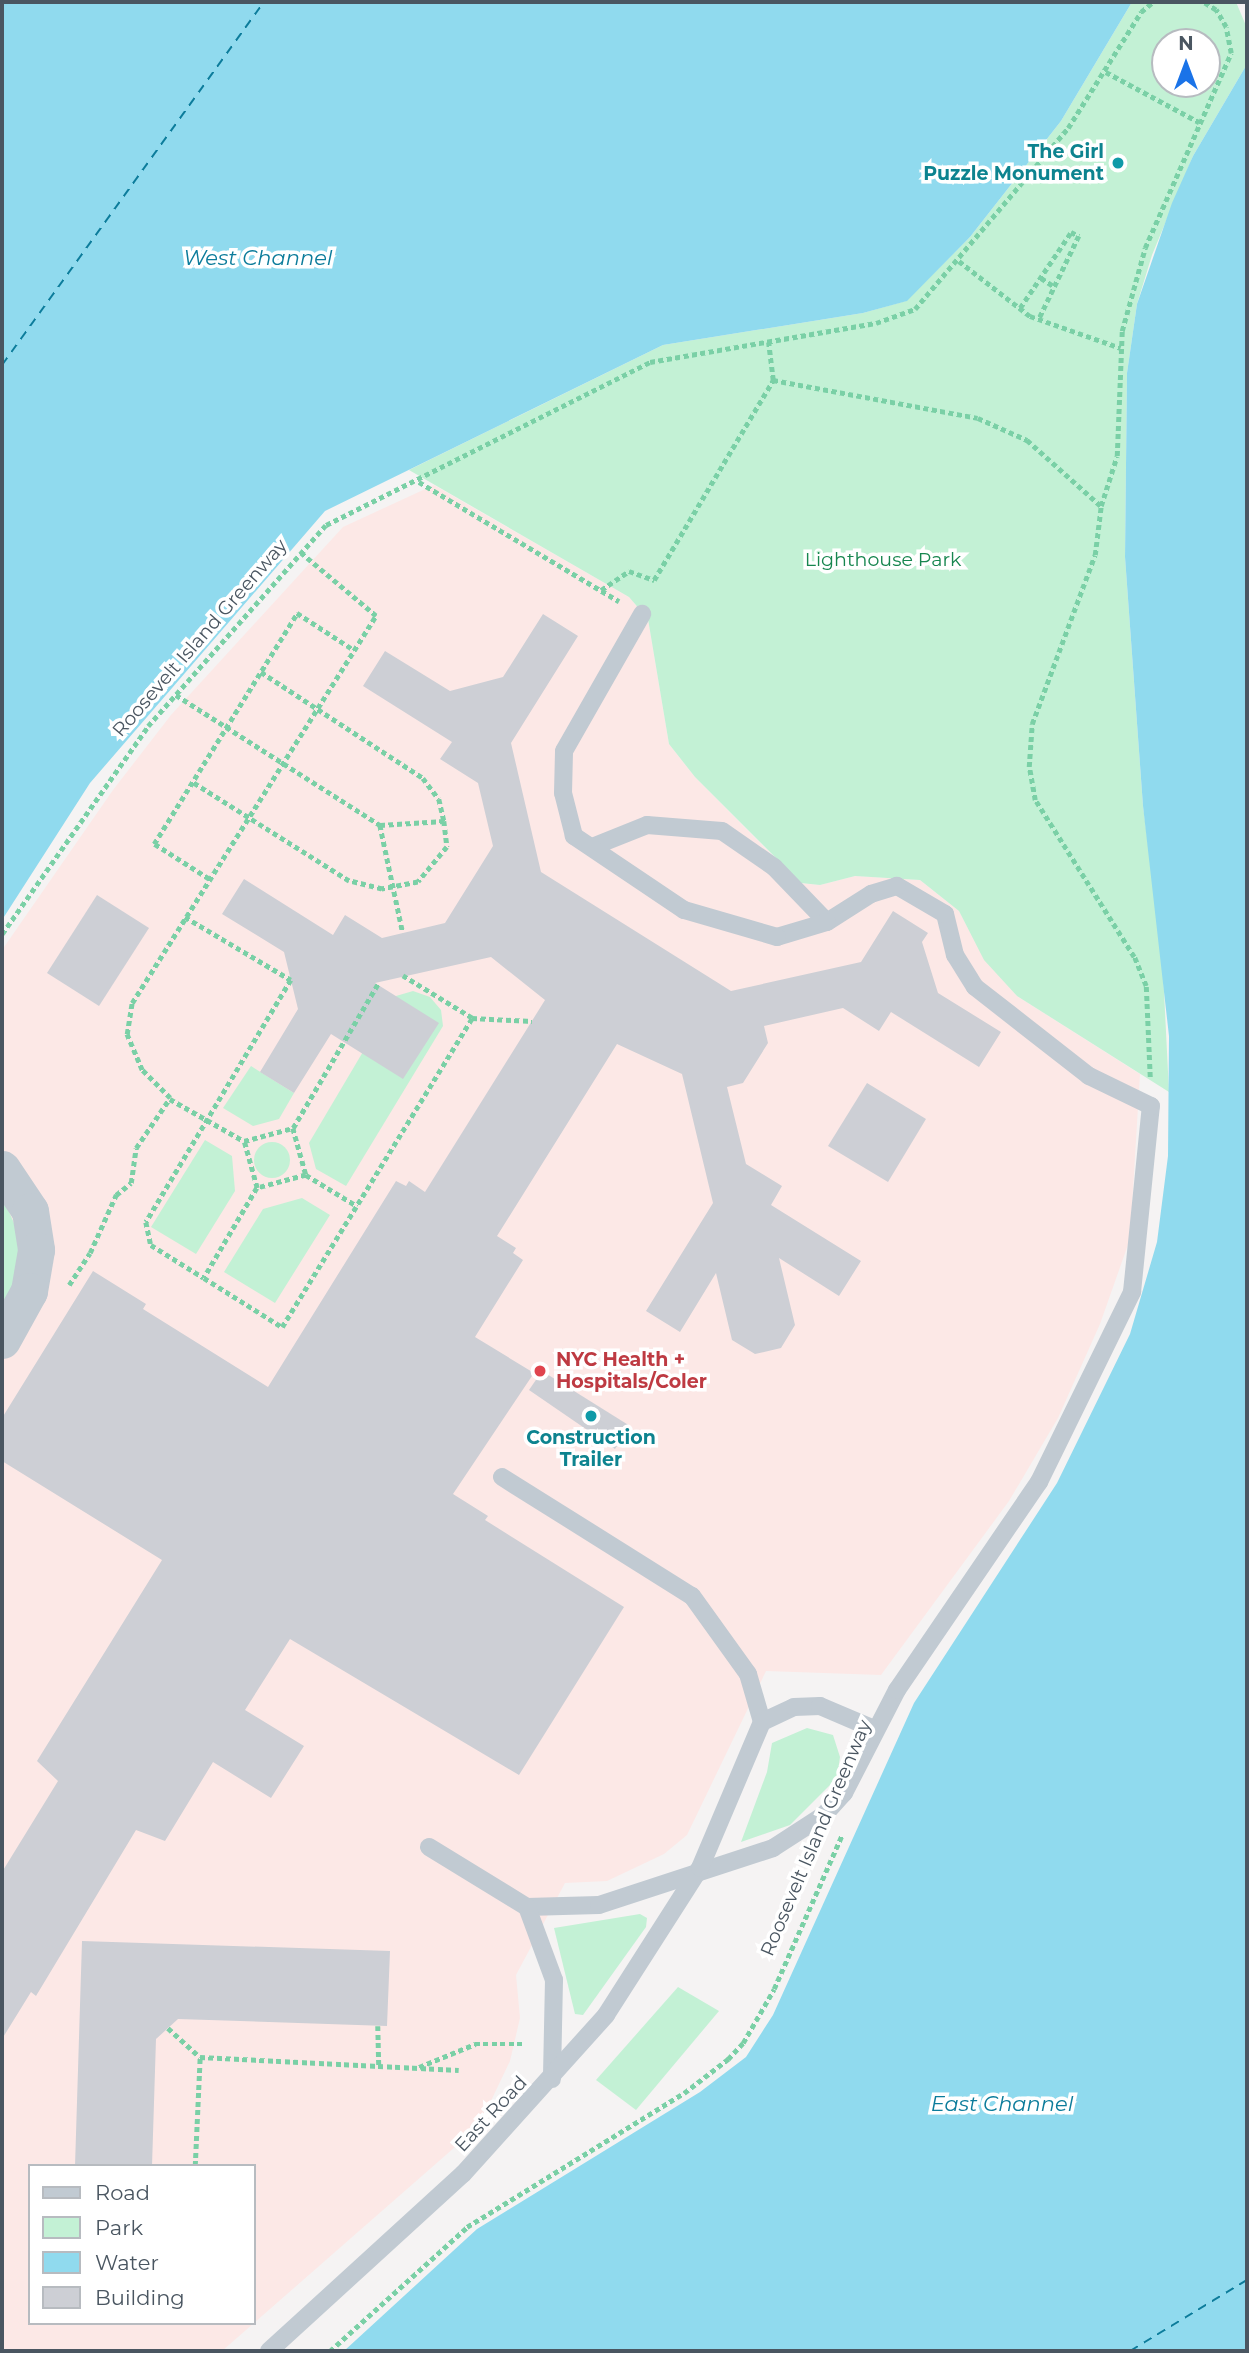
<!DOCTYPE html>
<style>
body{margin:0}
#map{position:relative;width:1249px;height:2353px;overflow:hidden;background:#f5f3f3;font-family:Montserrat,sans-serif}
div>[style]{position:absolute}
.medical>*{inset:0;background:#fce8e6}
.green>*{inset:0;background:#c3f1d5}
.round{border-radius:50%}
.water>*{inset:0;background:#90daee}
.ferry>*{height:2px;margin-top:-1px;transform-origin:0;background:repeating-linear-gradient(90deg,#0c7c9b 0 9px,transparent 0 16px)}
.building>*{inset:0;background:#cdcfd5}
.path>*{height:4.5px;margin-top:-2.25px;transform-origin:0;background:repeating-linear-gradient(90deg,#7ad0a6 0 5px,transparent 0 8.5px)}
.service>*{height:18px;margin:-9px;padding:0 9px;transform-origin:9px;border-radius:9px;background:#c1cad2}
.minor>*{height:37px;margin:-18.5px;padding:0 18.5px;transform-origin:18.5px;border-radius:18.5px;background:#c1cad2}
.dots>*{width:19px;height:19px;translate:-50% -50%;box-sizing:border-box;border:4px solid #fff;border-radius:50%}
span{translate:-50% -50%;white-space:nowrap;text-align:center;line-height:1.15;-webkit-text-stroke:7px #fff;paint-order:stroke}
.culture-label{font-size:19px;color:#0d838f;font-weight:700}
.right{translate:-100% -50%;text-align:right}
.park-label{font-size:19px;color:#17864f}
.street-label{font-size:19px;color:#4a5661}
.health-label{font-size:19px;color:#be3a42;font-weight:700}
.left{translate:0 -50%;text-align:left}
.water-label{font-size:21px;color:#0c7c9b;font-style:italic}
.frame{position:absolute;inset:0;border:4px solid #4a5661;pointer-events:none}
.legend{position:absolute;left:28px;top:2164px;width:228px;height:161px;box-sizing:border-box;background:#fff;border:2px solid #b7bbc0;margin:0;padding:9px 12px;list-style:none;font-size:21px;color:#4a5661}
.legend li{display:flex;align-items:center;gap:14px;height:35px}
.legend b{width:35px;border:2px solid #b7bbc0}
.north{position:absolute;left:1151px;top:28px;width:70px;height:70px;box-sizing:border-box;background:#fff;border:2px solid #b7bbc0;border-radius:50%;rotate:0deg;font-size:19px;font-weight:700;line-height:28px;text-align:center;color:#4a5661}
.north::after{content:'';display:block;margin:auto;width:24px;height:32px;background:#1a73e8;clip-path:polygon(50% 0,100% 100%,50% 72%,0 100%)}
</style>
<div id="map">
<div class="medical">
<div style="clip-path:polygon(evenodd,434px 485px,629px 597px,648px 619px,669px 744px,695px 777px,800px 883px,820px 885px,855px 876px,920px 880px,959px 911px,984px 959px,1017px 996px,1140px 1074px,1130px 1239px,1100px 1324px,1058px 1418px,1009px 1501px,881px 1675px,766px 1671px,687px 1835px,664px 1854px,607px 1881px,565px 1883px,516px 1975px,520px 2018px,510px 2061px,479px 2126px,222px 2351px,2px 2351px,2px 950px,113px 790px,171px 715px,343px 527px,434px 485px,30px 2166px,254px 2166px,254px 2323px,30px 2323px,30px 2166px)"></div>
</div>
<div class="green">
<div style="clip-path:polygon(evenodd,1132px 2px,1236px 2px,1247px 28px,1247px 64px,1193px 156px,1152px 255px,1137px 304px,1127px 373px,1125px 557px,1143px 806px,1162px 951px,1169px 1092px,1017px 996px,984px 960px,959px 911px,920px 880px,855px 876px,820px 885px,801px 883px,695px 777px,669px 744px,648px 619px,629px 597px,409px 470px,663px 345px,863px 313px,906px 301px,970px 237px,1061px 121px,1132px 2px,1165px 42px,1207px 42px,1207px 84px,1165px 84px,1165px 42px)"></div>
<div style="clip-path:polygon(413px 991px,430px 997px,441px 1010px,443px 1026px,346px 1186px,316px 1169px,309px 1143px,396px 996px)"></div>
<div style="clip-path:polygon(251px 1066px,294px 1093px,279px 1119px,253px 1126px,223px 1108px)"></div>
<div style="clip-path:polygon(205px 1140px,232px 1156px,235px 1191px,196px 1254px,151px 1227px)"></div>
<div class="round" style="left:254px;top:1142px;width:36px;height:36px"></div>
<div style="clip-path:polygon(2px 1196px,18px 1232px,21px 1267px,2px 1309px)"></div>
<div style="clip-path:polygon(302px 1198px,330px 1215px,275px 1303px,224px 1272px,263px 1209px)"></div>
<div style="clip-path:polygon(807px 1728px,833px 1735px,840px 1757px,837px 1778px,790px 1825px,741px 1842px,767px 1772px,772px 1743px)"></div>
<div style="clip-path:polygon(640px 1914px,647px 1918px,646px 1927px,583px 2015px,575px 2014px,554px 1928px)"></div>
<div style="clip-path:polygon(678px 1987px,719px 2011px,636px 2110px,596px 2080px)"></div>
</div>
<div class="water">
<div style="clip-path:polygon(2px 2px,1132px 2px,1061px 121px,970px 237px,907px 301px,863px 313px,663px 345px,325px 511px,90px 783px,2px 920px)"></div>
<div style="clip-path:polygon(1247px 64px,1247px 2351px,344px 2351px,477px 2229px,700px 2092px,746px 2057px,773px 2015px,914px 1703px,1057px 1483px,1130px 1334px,1157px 1242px,1168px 1156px,1169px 1036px,1143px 806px,1125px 557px,1127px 373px,1137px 304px,1172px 203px,1193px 156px)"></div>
</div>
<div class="ferry">
<div style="left:2px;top:365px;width:448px;rotate:-54.2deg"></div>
<div style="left:1130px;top:2351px;width:137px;rotate:-31.3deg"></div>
</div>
<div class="building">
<div style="clip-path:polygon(543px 614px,578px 636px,511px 743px,541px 872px,731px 991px,861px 962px,893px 911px,928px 933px,922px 942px,938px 993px,1001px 1032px,979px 1067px,891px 1012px,879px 1031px,843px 1008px,764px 1026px,768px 1043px,743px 1083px,727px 1087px,746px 1164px,782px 1186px,771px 1205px,861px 1261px,839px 1296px,779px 1258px,795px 1325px,781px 1348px,755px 1354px,732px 1340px,716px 1273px,680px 1332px,646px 1311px,713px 1203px,682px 1074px,617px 1044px,497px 1236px,516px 1248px,513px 1253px,523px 1260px,475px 1337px,534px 1373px,453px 1494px,488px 1516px,485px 1520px,624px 1607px,519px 1775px,290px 1639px,245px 1710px,304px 1746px,271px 1798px,213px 1762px,165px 1841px,136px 1830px,36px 1996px,31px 1992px,2px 2039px,2px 1872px,58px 1781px,37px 1761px,162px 1560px,2px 1461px,2px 1418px,93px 1271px,146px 1304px,143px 1309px,268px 1387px,396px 1181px,406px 1186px,409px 1181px,425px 1192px,545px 1000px,491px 957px,375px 983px,439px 1023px,403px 1079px,331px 1034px,294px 1093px,260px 1072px,298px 1009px,284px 952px,222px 914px,244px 879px,333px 935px,345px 915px,382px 938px,445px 923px,493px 846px,478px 783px,440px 759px,452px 742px,363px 686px,385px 651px,450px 691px,503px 677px)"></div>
<div style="clip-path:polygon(97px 895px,149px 928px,99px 1006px,47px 973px)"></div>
<div style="clip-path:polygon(867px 1083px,926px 1119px,888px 1182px,828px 1146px)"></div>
<div style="clip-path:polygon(542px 1371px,630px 1426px,615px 1449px,529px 1390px)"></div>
<div style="clip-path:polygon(82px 1941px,390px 1951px,387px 2026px,178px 2019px,156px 2039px,152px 2166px,75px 2166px)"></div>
</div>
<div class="path">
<div style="left:1106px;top:72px;width:106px;rotate:28.3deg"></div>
<div style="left:959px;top:261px;width:90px;rotate:37.8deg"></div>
<div style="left:1030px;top:316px;width:96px;rotate:19.4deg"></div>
<div style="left:1041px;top:278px;width:17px;rotate:33deg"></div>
<div style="left:1020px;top:308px;width:92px;rotate:-56.1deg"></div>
<div style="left:1071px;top:232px;width:9px;rotate:27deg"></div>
<div style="left:1079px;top:236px;width:92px;rotate:115.7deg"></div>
<div style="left:773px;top:380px;width:208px;rotate:10.5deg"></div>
<div style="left:978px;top:418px;width:54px;rotate:24.2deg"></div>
<div style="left:1027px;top:440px;width:99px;rotate:41.7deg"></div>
<div style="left:419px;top:482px;width:233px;rotate:30.8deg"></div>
<div style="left:601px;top:590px;width:34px;rotate:-34deg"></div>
<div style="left:629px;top:571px;width:27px;rotate:20deg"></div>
<div style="left:654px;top:580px;width:233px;rotate:-59.2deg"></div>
<div style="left:773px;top:380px;width:38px;rotate:-97deg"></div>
<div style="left:261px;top:672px;width:194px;rotate:33.2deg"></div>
<div style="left:423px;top:778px;width:26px;rotate:53deg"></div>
<div style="left:439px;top:799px;width:23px;rotate:77deg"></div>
<div style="left:176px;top:695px;width:242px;rotate:32.5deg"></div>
<div style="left:380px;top:825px;width:64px;rotate:-3.6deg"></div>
<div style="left:444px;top:821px;width:26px;rotate:83deg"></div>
<div style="left:447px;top:847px;width:45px;rotate:129.6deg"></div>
<div style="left:418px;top:882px;width:37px;rotate:169deg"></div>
<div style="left:382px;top:889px;width:34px;rotate:-166deg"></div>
<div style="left:349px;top:881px;width:186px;rotate:-147.8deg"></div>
<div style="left:380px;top:825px;width:110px;rotate:78deg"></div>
<div style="left:209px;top:879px;width:65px;rotate:-147.5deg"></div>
<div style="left:154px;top:844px;width:272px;rotate:-58.2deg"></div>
<div style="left:297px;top:613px;width:68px;rotate:33deg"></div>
<div style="left:185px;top:917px;width:123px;rotate:30.7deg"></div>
<div style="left:291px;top:980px;width:282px;rotate:120.9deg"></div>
<div style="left:146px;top:1222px;width:24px;rotate:78deg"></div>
<div style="left:151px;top:1245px;width:62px;rotate:31.9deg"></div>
<div style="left:2px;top:934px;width:254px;rotate:-54.9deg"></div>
<div style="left:148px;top:726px;width:268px;rotate:-48.5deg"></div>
<div style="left:326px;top:525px;width:363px;rotate:-26.7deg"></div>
<div style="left:650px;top:362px;width:229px;rotate:-9.8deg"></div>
<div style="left:876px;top:323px;width:41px;rotate:-19.7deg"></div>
<div style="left:915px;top:309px;width:237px;rotate:-49.8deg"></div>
<div style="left:1068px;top:128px;width:137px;rotate:-57.8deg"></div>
<div style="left:1141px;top:12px;width:16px;rotate:-40deg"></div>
<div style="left:472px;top:1018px;width:60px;rotate:2.9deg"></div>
<div style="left:1150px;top:1077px;width:91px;rotate:-92.5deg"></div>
<div style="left:1146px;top:986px;width:31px;rotate:-112deg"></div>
<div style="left:1134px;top:957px;width:186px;rotate:-122.2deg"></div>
<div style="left:1035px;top:800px;width:34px;rotate:-100deg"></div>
<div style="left:1029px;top:767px;width:43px;rotate:-86deg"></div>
<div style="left:1032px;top:724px;width:180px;rotate:-69.6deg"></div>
<div style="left:1095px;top:555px;width:49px;rotate:-83deg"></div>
<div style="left:1101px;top:506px;width:52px;rotate:-72.3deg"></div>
<div style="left:1117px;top:456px;width:125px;rotate:-87.7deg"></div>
<div style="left:1122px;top:331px;width:86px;rotate:-74.5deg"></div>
<div style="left:1145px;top:248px;width:213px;rotate:-66.2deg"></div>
<div style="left:1231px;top:53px;width:26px;rotate:-101deg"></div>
<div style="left:1226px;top:27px;width:20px;rotate:-120deg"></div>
<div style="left:1216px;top:10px;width:15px;rotate:-148deg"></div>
<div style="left:170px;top:1099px;width:85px;rotate:29.6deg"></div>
<div style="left:244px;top:1141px;width:51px;rotate:-14.9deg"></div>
<div style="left:293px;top:1128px;width:49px;rotate:74.5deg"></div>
<div style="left:306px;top:1175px;width:51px;rotate:165.1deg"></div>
<div style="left:257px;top:1188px;width:49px;rotate:-105.5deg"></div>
<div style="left:293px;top:1128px;width:169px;rotate:-59.5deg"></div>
<div style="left:306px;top:1175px;width:60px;rotate:31.3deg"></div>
<div style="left:257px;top:1188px;width:104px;rotate:120.5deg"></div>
<div style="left:204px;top:1278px;width:92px;rotate:32.1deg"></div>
<div style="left:282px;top:1327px;width:363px;rotate:-58.4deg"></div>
<div style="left:472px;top:1018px;width:81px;rotate:-148.7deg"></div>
<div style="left:69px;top:1285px;width:38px;rotate:-57deg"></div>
<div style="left:90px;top:1253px;width:64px;rotate:-65.9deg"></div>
<div style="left:116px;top:1195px;width:19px;rotate:-39deg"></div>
<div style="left:131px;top:1183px;width:35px;rotate:-82deg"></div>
<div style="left:136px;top:1148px;width:60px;rotate:-55.8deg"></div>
<div style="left:170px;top:1098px;width:40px;rotate:-135deg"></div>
<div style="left:142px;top:1070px;width:39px;rotate:-113deg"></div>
<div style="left:127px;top:1034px;width:31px;rotate:-81deg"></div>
<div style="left:132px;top:1003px;width:457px;rotate:-57.8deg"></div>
<div style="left:376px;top:616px;width:98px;rotate:-140deg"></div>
<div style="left:378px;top:2026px;width:40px;rotate:88.6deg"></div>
<div style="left:168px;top:2028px;width:43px;rotate:42.2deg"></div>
<div style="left:200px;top:2057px;width:259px;rotate:2.9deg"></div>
<div style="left:419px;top:2067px;width:61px;rotate:-22.3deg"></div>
<div style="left:475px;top:2044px;width:48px"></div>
<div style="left:195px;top:2166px;width:109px;rotate:-87.4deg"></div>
<div style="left:330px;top:2351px;width:185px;rotate:-42.1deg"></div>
<div style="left:467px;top:2227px;width:255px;rotate:-31.7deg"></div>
<div style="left:684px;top:2093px;width:56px;rotate:-37.7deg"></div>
<div style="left:728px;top:2059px;width:22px;rotate:-47deg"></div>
<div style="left:743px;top:2043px;width:62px;rotate:-60.1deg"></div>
<div style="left:774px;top:1989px;width:168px;rotate:-66.2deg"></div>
</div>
<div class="service">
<div style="left:592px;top:847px;width:59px;rotate:-21.8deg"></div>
<div style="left:647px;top:825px;width:75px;rotate:4.6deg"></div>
<div style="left:722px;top:831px;width:63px;rotate:34.7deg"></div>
<div style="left:774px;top:867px;width:76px;rotate:46.1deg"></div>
<div style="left:502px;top:1477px;width:224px;rotate:32.1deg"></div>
<div style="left:692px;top:1596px;width:96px;rotate:54.3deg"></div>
<div style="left:748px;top:1674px;width:50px;rotate:73.7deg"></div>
<div style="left:429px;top:1847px;width:115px;rotate:31.5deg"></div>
<div style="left:527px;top:1907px;width:72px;rotate:-1.6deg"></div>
<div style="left:599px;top:1905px;width:183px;rotate:-18.1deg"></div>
<div style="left:773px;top:1848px;width:61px;rotate:-32.9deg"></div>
<div style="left:824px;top:1815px;width:30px;rotate:-48deg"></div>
<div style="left:844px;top:1793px;width:116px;rotate:-62.8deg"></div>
<div style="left:897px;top:1690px;width:252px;rotate:-55.7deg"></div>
<div style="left:1039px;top:1482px;width:212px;rotate:-63.9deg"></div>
<div style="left:1132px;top:1292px;width:187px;rotate:-84.2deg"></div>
<div style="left:1151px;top:1106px;width:69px;rotate:-154.2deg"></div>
<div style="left:1089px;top:1076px;width:145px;rotate:-142deg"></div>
<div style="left:975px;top:987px;width:38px;rotate:-122deg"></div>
<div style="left:955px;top:955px;width:42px;rotate:-103.7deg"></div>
<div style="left:945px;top:914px;width:56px;rotate:-149.7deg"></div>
<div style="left:897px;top:886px;width:27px;rotate:163deg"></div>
<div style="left:871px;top:894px;width:52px;rotate:147.5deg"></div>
<div style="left:827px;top:922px;width:52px;rotate:163.3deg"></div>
<div style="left:777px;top:937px;width:97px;rotate:-163.8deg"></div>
<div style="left:684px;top:910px;width:133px;rotate:-146.1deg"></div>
<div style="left:574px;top:836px;width:44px;rotate:-104.3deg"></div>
<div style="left:563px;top:793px;width:42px;rotate:-88.6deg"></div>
<div style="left:564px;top:751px;width:158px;rotate:-60.3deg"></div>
<div style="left:527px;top:1907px;width:78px;rotate:69.7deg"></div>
<div style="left:554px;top:1980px;width:99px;rotate:91.2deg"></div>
<div style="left:269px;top:2351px;width:263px;rotate:-42.4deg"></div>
<div style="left:463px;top:2174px;width:214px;rotate:-48deg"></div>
<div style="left:606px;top:2015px;width:174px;rotate:-57.4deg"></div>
<div style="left:700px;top:1868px;width:159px;rotate:-67deg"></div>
<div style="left:762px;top:1722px;width:35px;rotate:-25deg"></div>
<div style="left:794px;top:1707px;width:26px;rotate:-2deg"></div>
<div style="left:820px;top:1706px;width:59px;rotate:23.1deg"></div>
</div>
<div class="minor">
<div style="left:2px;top:1169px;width:50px;rotate:56.3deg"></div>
<div style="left:30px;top:1211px;width:39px;rotate:81deg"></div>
<div style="left:36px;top:1250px;width:42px;rotate:99.7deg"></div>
<div style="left:29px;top:1291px;width:56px;rotate:118.9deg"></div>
</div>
<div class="dots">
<div style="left:1118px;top:163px;background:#0f9aa8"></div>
<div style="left:540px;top:1371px;background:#e0444e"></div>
<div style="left:591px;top:1416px;background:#0f9aa8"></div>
</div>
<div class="culture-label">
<span class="right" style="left:1104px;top:163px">The Girl<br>Puzzle Monument</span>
<span style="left:591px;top:1449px">Construction<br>Trailer</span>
</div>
<div class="park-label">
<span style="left:883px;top:560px">Lighthouse Park</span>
</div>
<div class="street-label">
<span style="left:200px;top:638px;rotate:-49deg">Roosevelt Island Greenway</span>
<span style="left:816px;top:1838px;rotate:-67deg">Roosevelt Island Greenway</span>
<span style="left:491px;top:2114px;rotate:-47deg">East Road</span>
</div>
<div class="health-label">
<span class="left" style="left:556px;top:1371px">NYC Health +<br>Hospitals/Coler</span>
</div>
<div class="water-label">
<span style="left:258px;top:258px">West Channel</span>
<span style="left:1002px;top:2104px">East Channel</span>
</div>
<div class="frame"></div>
<ul class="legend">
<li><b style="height:9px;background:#c1cad2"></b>Road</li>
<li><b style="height:19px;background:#c3f1d5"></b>Park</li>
<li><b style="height:19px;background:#90daee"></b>Water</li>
<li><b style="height:19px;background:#cdcfd5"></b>Building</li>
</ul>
<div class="north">N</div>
</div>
